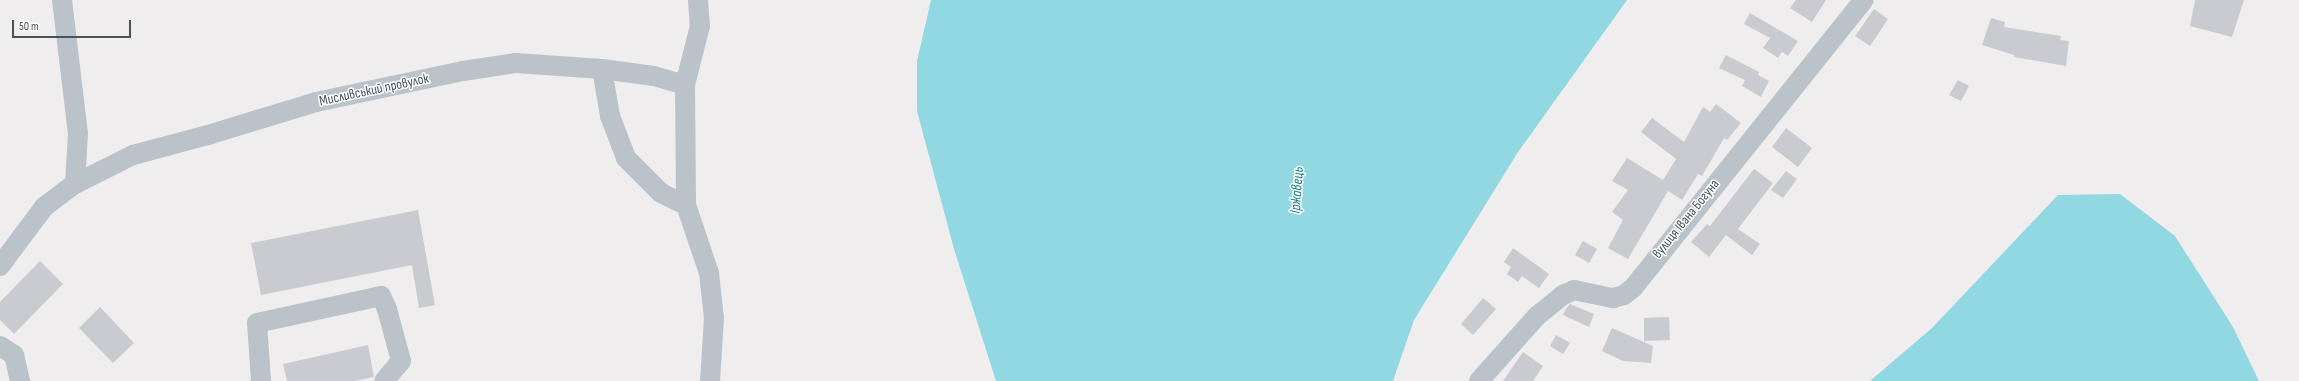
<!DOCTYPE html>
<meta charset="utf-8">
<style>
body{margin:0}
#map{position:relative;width:2299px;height:381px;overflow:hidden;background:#f0edee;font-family:"Sofia Sans Condensed",sans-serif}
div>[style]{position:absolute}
.water>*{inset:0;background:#91d8e2}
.building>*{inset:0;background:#c9cbd0}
.minor>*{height:20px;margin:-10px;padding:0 10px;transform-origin:10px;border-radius:10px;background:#bac3c9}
span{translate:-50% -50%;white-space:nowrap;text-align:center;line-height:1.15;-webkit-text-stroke:3px #fff;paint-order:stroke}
.street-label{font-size:14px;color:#485259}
.water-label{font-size:15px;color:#1a8291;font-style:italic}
.scale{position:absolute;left:12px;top:20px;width:119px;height:18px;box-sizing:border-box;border:2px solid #485259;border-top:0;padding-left:5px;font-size:12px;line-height:14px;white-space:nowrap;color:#485259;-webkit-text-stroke:3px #fff;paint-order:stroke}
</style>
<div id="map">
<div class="water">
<div style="clip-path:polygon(931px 0,1627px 0,1518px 152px,1414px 320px,1393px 381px,996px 381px,954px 249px,917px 111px,917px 61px)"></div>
<div style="clip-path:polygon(2120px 194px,2175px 236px,2233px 327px,2259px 381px,1870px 381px,1932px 328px,2058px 195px)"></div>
</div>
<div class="building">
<div style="clip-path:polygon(1796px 0,1826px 0,1812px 22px,1790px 8px)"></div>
<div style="clip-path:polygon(2195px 0,2244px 0,2232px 37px,2190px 26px)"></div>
<div style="clip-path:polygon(1874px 9px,1888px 19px,1870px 46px,1855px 36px)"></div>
<div style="clip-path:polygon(1750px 13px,1798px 41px,1788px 56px,1782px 52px,1778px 58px,1763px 48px,1770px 38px,1744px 24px)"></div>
<div style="clip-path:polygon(1991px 18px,2005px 22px,2004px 27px,2061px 36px,2060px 40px,2069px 41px,2066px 66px,2014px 57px,2014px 55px,1982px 45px)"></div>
<div style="clip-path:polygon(1726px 55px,1759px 72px,1758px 75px,1769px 81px,1761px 97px,1742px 86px,1745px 80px,1719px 68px)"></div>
<div style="clip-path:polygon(1958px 80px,1969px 86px,1961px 101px,1949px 95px)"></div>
<div style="clip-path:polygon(1716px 104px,1741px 123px,1727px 140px,1724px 138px,1702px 176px,1698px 174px,1682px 200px,1668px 191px,1628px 259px,1608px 248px,1623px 220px,1612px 212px,1628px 190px,1612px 181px,1627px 158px,1663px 180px,1676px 159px,1641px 132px,1652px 118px,1684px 142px,1703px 107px,1710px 112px)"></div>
<div style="clip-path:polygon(1786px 128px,1812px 148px,1798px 167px,1772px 147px)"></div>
<div style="clip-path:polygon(1754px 169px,1773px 183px,1738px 229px,1760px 244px,1752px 255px,1726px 235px,1709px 257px,1691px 242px,1707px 224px,1710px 226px)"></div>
<div style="clip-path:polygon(1786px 171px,1797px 179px,1783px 198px,1771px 190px)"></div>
<div style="clip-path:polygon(418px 210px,435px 305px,419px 308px,412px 265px,261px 295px,251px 243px)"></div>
<div style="clip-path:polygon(1583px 241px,1597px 249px,1589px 263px,1575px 255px)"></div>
<div style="clip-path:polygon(1513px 248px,1549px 274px,1539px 288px,1522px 276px,1518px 282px,1507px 274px,1511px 267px,1504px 262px)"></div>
<div style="clip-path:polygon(40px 261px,63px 284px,14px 334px,0 320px,0 302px)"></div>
<div style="clip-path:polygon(1483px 298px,1496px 309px,1473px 335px,1461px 324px)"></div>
<div style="clip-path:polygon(1570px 304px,1594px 314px,1589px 327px,1563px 315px,1567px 307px)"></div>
<div style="clip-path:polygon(100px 307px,134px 343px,113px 363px,79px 328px)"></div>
<div style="clip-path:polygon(1669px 317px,1670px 340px,1644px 341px,1644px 318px)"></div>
<div style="clip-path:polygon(1612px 328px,1653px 346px,1651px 363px,1623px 361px,1602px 351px)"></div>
<div style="clip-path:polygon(1556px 335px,1570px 343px,1563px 354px,1550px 346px)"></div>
<div style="clip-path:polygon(368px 345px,374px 377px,354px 381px,287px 381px,283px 364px)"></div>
<div style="clip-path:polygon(1523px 352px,1543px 366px,1533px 381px,1503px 381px)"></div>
</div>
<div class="minor">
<div style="left:698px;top:0;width:26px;rotate:86deg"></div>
<div style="left:700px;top:26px;width:61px;rotate:104.3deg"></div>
<div style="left:685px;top:85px;width:120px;rotate:89.5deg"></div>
<div style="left:686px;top:205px;width:72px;rotate:71.3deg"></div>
<div style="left:709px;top:273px;width:45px;rotate:83.7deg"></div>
<div style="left:714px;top:318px;width:63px;rotate:93.6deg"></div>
<div style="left:602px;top:69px;width:48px;rotate:80.3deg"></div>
<div style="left:610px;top:116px;width:45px;rotate:69.1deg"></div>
<div style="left:626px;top:158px;width:49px;rotate:45deg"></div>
<div style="left:661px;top:193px;width:28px;rotate:26deg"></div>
<div style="left:75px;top:184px;width:65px;rotate:-26.6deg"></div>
<div style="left:133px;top:155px;width:78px;rotate:-14.9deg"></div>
<div style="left:208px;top:135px;width:113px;rotate:-17deg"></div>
<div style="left:316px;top:102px;width:150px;rotate:-11.9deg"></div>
<div style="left:463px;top:71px;width:54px;rotate:-8.6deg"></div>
<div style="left:516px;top:63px;width:86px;rotate:4deg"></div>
<div style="left:602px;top:69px;width:52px;rotate:7.7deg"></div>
<div style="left:654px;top:76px;width:32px;rotate:16deg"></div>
<div style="left:0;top:266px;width:74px;rotate:-53.3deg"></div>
<div style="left:44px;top:207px;width:39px;rotate:-37deg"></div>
<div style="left:75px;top:184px;width:50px;rotate:-86.6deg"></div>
<div style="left:78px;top:134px;width:135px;rotate:-96.8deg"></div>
<div style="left:0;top:346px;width:17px;rotate:33deg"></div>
<div style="left:14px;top:355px;width:27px;rotate:77deg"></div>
<div style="left:261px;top:381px;width:58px;rotate:-93.9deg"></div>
<div style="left:257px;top:323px;width:127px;rotate:-12.3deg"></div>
<div style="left:381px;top:296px;width:14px;rotate:65deg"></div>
<div style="left:387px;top:309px;width:54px;rotate:74.9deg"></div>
<div style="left:401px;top:361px;width:26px;rotate:130deg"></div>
<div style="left:1479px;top:381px;width:87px;rotate:-48.3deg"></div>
<div style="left:1537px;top:316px;width:33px;rotate:-39deg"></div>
<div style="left:1563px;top:295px;width:12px;rotate:-24deg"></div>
<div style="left:1574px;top:290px;width:40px;rotate:12deg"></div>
<div style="left:1613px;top:298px;width:11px;rotate:-15deg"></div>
<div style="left:1624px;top:295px;width:11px;rotate:-38deg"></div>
<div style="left:1633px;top:288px;width:369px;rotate:-51.3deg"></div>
</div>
<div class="street-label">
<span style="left:374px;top:90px;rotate:-12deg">Мисливський провулок</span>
<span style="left:1686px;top:219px;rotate:-51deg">вулиця Івана Богуна</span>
</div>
<div class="water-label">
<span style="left:1297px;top:190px;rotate:-86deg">Іржавець</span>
</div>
<div class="scale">50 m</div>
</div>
